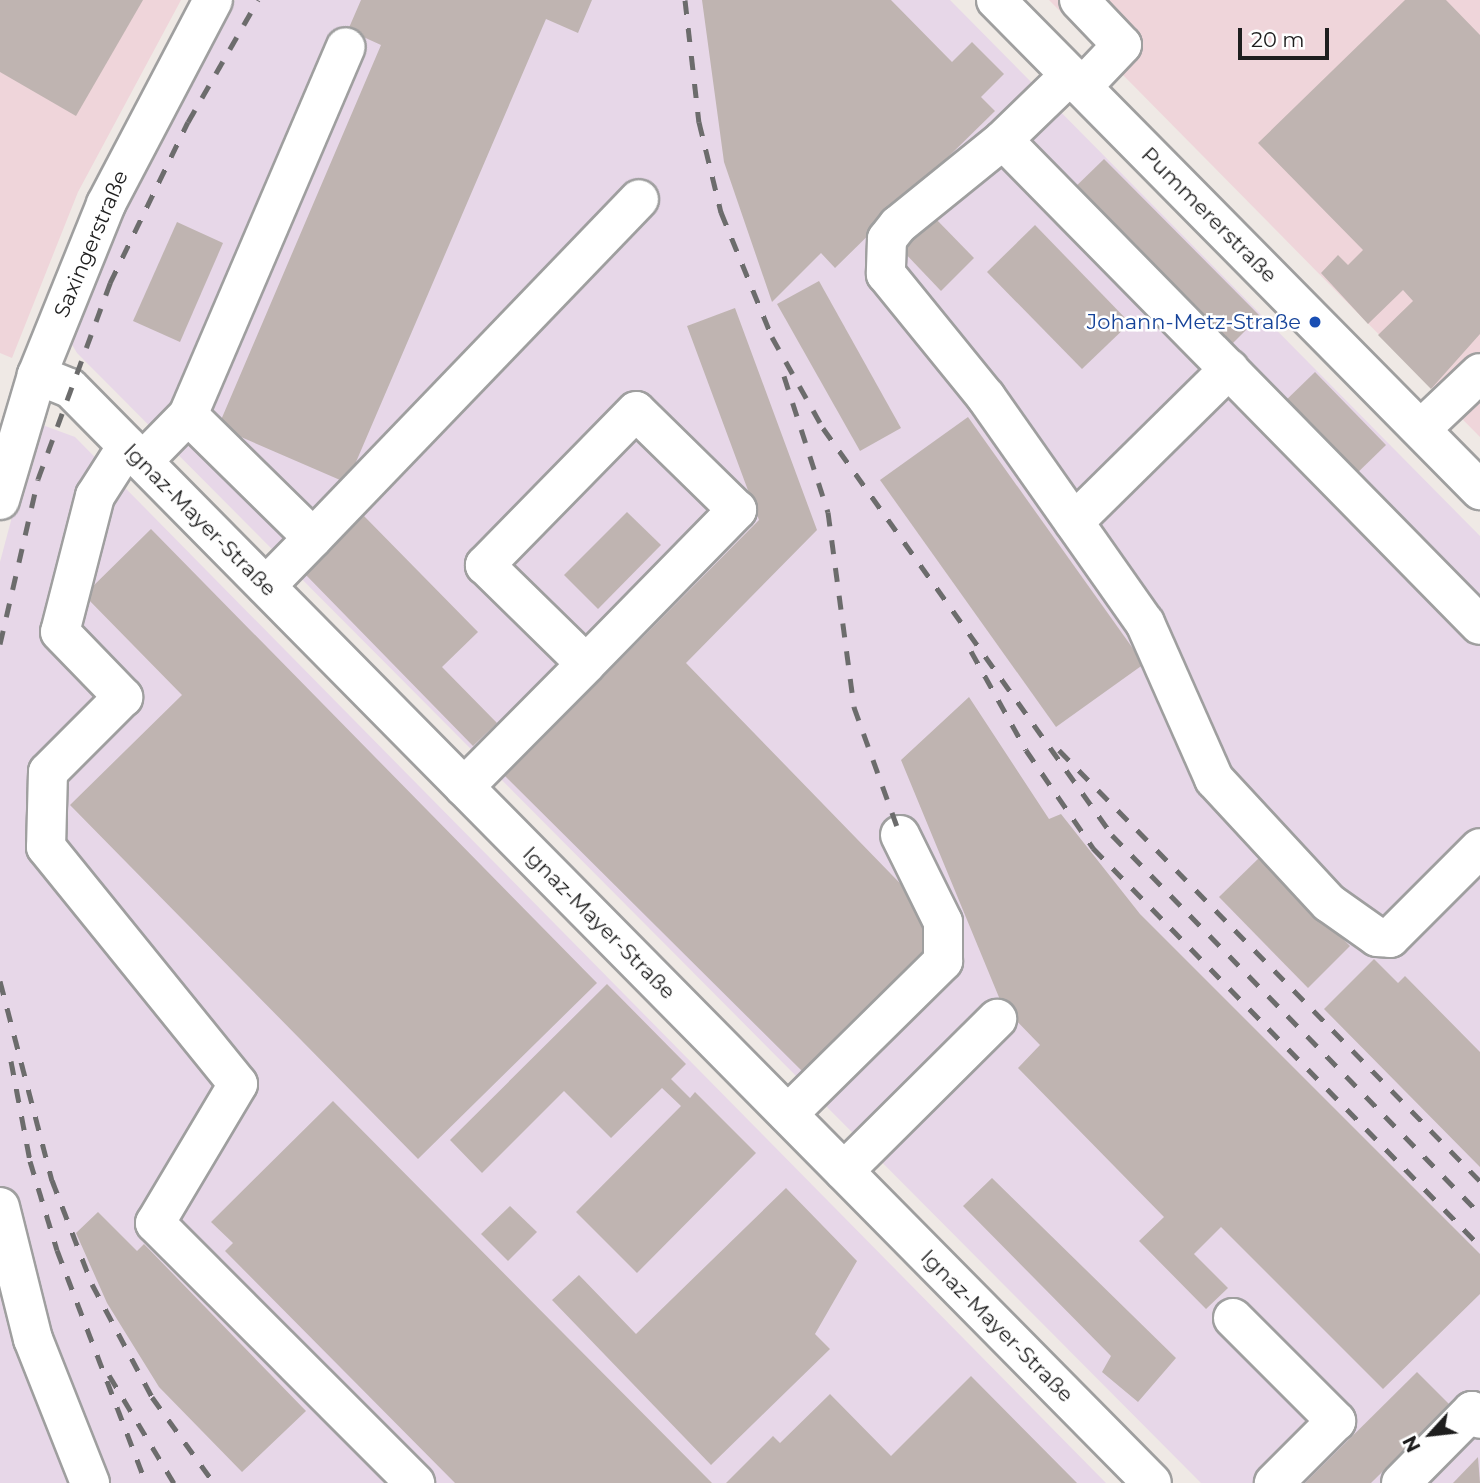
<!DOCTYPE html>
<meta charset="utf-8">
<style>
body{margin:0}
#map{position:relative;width:1480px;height:1483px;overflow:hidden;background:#efe9e5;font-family:Montserrat,sans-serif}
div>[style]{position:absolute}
.commercial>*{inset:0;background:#efd5da}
.industrial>*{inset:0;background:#e7d7e8}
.building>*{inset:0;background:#bfb4b1}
.roads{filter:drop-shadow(2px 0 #9f9f9f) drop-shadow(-2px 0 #9f9f9f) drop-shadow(0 2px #9f9f9f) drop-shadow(0 -2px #9f9f9f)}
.minor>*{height:38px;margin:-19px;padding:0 19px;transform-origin:19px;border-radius:19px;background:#fff}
.rail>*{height:5px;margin-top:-2.5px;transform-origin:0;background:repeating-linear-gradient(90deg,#6c6c6c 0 14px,transparent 0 28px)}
.dots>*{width:19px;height:19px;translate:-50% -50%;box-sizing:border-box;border:4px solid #fff;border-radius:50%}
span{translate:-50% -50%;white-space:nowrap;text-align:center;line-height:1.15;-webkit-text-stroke:5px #fff;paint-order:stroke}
.street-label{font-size:21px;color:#1e1e1e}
.transit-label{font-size:21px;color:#164399}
.right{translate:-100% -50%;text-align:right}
.north{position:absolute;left:1396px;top:1399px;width:70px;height:70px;-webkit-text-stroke:5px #fff;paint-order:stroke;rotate:243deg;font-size:19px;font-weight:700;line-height:28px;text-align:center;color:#1e1e1e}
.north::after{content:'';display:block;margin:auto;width:24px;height:32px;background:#1e1e1e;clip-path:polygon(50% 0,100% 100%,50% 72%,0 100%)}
.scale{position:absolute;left:1238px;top:28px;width:91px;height:32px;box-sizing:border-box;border:4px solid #1e1e1e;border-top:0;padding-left:9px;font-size:21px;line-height:24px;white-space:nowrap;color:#1e1e1e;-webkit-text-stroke:5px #fff;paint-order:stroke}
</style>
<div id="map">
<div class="commercial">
<div style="clip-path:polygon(0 0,181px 0,78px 192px,12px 358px,0 353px)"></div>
<div style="clip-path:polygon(1049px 0,1480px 0,1480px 437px)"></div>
</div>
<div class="industrial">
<div style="clip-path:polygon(235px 0,950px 0,1480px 536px,1480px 1483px,1201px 1483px,77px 353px,71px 343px,78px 318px,132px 196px)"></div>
<div style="clip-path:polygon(37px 423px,75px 437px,1106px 1483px,0 1483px,0 562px)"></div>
</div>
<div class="building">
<div style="clip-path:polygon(0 0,143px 0,76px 116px,0 72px)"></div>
<div style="clip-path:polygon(361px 0,592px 0,578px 33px,546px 19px,347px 483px,218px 427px,381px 45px,348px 30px)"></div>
<div style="clip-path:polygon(702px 0,891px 0,952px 62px,972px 42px,1004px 74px,981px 97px,995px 111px,835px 268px,821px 253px,772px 302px,724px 162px)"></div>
<div style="clip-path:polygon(1405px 0,1446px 0,1480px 35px,1480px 334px,1431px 389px,1378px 335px,1413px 301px,1403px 290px,1368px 324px,1321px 273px,1338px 255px,1348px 265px,1363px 250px,1258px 143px)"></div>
<div style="clip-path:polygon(1104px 159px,1260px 316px,1224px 352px,1067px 195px)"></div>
<div style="clip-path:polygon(934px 217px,974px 258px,941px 291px,901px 249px)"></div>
<div style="clip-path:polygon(177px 222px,223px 243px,180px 342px,133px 321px)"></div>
<div style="clip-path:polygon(1035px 225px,1130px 323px,1082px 369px,987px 272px)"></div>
<div style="clip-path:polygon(819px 281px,901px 428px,860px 451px,777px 304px)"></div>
<div style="clip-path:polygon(735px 308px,817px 530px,686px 663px,925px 909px,923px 955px,805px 1074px,505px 776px,759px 520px,687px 326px)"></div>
<div style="clip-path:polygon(1315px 372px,1386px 445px,1350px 480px,1279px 407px)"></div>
<div style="clip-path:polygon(968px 417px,1144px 664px,1056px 727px,880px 480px)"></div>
<div style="clip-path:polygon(627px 512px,661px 545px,598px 609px,564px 575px)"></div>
<div style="clip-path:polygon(364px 516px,478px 632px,442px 667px,497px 723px,473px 746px,305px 574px)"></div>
<div style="clip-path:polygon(151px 529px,597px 983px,418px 1159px,70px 805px,182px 695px,84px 595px)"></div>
<div style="clip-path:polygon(969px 697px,1049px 819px,1061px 814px,1140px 914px,1480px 1254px,1480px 1294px,1383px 1389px,1221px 1227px,1194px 1254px,1228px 1288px,1206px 1309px,1139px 1241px,1164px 1217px,1018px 1068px,1040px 1045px,1003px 1007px,901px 760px)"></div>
<div style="clip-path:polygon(1261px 856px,1350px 946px,1308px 988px,1219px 897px)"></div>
<div style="clip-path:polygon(1374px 959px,1398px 983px,1405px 976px,1480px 1052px,1480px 1167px,1324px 1009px)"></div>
<div style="clip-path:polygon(607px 984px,686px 1064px,671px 1079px,690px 1098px,695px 1092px,756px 1153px,637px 1273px,576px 1212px,681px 1106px,662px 1088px,611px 1138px,564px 1091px,482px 1173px,450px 1140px)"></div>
<div style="clip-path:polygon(333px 1101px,565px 1335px,712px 1483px,455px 1483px,225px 1251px,233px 1243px,211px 1222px)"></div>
<div style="clip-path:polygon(992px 1178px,1176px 1358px,1138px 1402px,1102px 1372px,1111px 1356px,963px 1206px)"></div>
<div style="clip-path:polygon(786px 1188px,857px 1261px,815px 1334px,830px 1349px,711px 1465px,552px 1300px,579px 1275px,636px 1334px)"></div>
<div style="clip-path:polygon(510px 1206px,537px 1232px,508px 1261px,481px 1234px)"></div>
<div style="clip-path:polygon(98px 1212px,137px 1251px,144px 1244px,306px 1411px,242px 1472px,159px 1387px,107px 1303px,76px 1233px)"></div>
<div style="clip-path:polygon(1417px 1372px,1450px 1405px,1371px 1483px,1305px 1483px)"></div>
<div style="clip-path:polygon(971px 1376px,1077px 1483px,726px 1483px,773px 1436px,780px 1443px,830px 1394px,891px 1456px)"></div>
<div style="clip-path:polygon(1478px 1457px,1480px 1483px,1453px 1483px)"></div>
</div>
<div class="roads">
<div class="minor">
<div style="left:996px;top:0;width:689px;rotate:45.35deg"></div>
<div style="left:1079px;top:0;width:62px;rotate:46.3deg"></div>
<div style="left:1122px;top:45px;width:58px;rotate:133.6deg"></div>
<div style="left:1070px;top:75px;width:93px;rotate:135.9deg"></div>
<div style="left:1003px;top:140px;width:680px;rotate:45.48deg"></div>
<div style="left:1003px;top:140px;width:135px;rotate:141deg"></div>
<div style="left:898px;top:225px;width:18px;rotate:128deg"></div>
<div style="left:887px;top:239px;width:35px;rotate:92deg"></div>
<div style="left:886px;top:274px;width:159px;rotate:50.9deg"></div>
<div style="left:986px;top:397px;width:276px;rotate:54.9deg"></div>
<div style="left:1145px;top:623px;width:171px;rotate:66.1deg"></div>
<div style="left:1214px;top:779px;width:169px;rotate:47.2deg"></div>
<div style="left:1329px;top:903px;width:59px;rotate:35.3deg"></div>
<div style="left:1377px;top:937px;width:13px;rotate:4deg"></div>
<div style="left:1390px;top:938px;width:127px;rotate:-45deg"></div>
<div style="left:37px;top:375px;width:35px;rotate:22deg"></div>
<div style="left:70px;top:388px;width:1539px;rotate:45.34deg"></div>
<div style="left:188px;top:415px;width:400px;rotate:-66.8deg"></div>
<div style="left:1421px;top:429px;width:81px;rotate:-43.5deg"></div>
<div style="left:127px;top:446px;width:59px;rotate:122.6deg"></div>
<div style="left:95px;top:496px;width:140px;rotate:104.4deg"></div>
<div style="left:60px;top:632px;width:91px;rotate:45.9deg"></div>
<div style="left:123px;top:697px;width:106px;rotate:135deg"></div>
<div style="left:48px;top:772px;width:75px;rotate:91.5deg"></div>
<div style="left:46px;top:847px;width:305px;rotate:51deg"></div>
<div style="left:238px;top:1084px;width:162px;rotate:120.8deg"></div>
<div style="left:155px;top:1223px;width:368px;rotate:45deg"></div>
<div style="left:143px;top:461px;width:64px;rotate:-45.6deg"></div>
<div style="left:188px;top:415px;width:175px;rotate:44.5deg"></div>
<div style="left:313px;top:538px;width:67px;rotate:134.4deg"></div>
<div style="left:0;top:500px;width:130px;rotate:-73.5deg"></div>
<div style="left:37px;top:375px;width:184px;rotate:-68deg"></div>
<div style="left:106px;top:204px;width:230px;rotate:-62.3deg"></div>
<div style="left:1074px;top:522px;width:218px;rotate:-44.6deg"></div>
<div style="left:313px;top:538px;width:470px;rotate:-46.1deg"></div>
<div style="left:464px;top:787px;width:173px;rotate:-45.2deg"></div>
<div style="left:586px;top:664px;width:216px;rotate:-45.6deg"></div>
<div style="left:737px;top:510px;width:141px;rotate:-135.6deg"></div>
<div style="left:636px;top:411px;width:216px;rotate:134.4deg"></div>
<div style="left:485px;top:565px;width:141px;rotate:44.4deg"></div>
<div style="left:788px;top:1114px;width:218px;rotate:-44.6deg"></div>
<div style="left:943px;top:961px;width:39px;rotate:-90deg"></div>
<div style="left:943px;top:922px;width:97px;rotate:-116.3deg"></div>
<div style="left:844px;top:1171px;width:216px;rotate:-44.8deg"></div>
<div style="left:0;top:1207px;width:136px;rotate:76deg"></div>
<div style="left:33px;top:1339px;width:155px;rotate:68.4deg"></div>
<div style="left:1233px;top:1318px;width:146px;rotate:45deg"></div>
<div style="left:1336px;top:1421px;width:88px;rotate:135deg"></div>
<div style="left:1401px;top:1483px;width:101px;rotate:-45.4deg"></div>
<div style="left:1472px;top:1411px;width:11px;rotate:45deg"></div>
</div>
</div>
<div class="rail">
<div style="left:685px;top:0;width:123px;rotate:83.5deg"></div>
<div style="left:699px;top:122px;width:93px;rotate:76.3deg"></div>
<div style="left:721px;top:212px;width:135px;rotate:67.8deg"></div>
<div style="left:772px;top:337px;width:104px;rotate:60.7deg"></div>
<div style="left:823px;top:428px;width:499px;rotate:54.6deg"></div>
<div style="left:1112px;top:835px;width:528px;rotate:45.84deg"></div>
<div style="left:784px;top:376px;width:143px;rotate:72.1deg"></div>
<div style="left:828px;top:512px;width:197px;rotate:82.4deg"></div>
<div style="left:854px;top:707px;width:136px;rotate:70.2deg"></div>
<div style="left:0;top:644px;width:169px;rotate:-77deg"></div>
<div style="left:38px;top:479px;width:209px;rotate:-69.8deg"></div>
<div style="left:110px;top:283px;width:179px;rotate:-64.2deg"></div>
<div style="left:188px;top:122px;width:141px;rotate:-60.2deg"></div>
<div style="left:971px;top:651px;width:113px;rotate:60.9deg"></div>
<div style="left:1026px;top:750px;width:119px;rotate:55.6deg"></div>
<div style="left:1093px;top:848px;width:555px;rotate:45.8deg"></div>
<div style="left:1059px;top:750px;width:602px;rotate:45.67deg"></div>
<div style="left:0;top:981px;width:206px;rotate:75.4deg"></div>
<div style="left:52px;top:1180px;width:111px;rotate:69deg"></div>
<div style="left:92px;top:1284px;width:128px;rotate:62deg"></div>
<div style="left:152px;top:1397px;width:106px;rotate:54.2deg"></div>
<div style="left:11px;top:1061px;width:102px;rotate:79.2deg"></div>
<div style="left:30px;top:1161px;width:93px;rotate:73.1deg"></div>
<div style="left:57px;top:1250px;width:249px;rotate:69.1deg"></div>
<div style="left:109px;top:1375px;width:126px;rotate:59deg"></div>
</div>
<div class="dots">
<div style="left:1315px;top:322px;background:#1a4fb4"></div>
</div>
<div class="street-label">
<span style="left:1209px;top:215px;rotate:45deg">Pummererstraße</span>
<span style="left:91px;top:244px;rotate:-67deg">Saxingerstraße</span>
<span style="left:200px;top:520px;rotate:45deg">Ignaz-Mayer-Straße</span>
<span style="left:599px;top:923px;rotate:45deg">Ignaz-Mayer-Straße</span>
<span style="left:997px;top:1326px;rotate:45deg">Ignaz-Mayer-Straße</span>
</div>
<div class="transit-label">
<span class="right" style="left:1301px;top:322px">Johann-Metz-Straße</span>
</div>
<div class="north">N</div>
<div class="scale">20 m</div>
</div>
